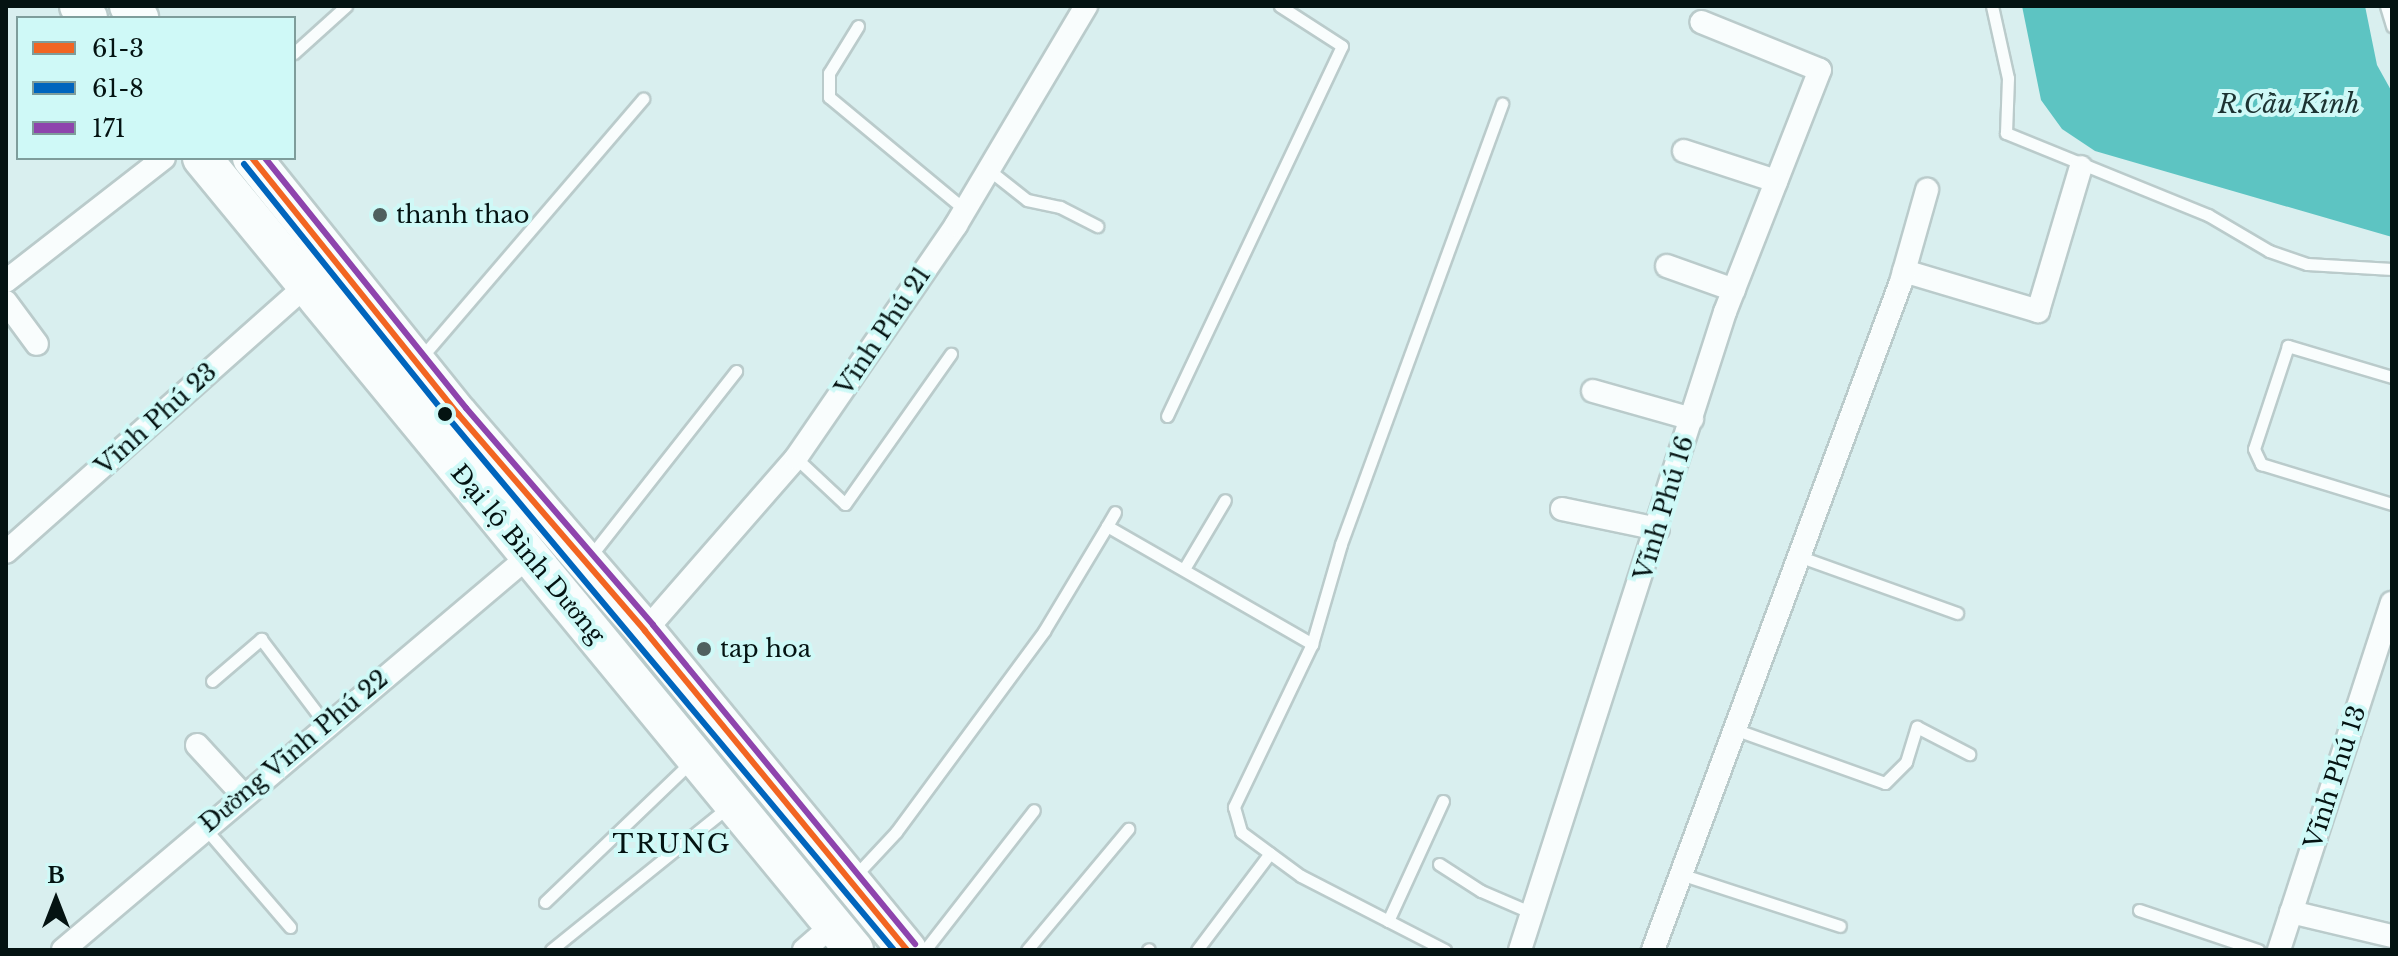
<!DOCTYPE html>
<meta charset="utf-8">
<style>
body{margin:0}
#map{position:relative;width:2398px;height:956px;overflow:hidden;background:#d9efef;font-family:"Libre Baskerville",serif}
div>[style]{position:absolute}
.water>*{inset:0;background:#5dc4c2}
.roads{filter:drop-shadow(2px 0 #bacbcb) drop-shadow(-2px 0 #bacbcb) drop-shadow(0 2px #bacbcb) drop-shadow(0 -2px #bacbcb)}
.service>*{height:11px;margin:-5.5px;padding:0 5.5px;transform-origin:5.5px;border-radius:5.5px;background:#f9fdfd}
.minor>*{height:22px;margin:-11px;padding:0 11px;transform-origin:11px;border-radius:11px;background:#f9fdfd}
.trunk>*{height:38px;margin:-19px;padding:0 19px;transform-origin:19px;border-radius:19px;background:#f9fdfd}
.bus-1>*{height:6px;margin:-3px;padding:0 3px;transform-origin:3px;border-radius:3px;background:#f26522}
.bus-2>*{height:6px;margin:-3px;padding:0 3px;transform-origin:3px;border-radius:3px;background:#0065bd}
.bus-3>*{height:6px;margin:-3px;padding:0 3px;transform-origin:3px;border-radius:3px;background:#8e44ad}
.dots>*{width:22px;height:22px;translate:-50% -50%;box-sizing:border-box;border:4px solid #cff9f7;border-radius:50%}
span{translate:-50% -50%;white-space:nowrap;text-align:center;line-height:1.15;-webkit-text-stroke:8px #cff9f7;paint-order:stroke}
.poi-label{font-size:24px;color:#041312}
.left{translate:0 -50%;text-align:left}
.street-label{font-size:24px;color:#041312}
.water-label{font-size:26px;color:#1d3332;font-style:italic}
.neighbourhood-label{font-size:26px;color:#041312;letter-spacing:2px}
.frame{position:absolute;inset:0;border:8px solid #041312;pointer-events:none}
.legend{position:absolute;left:16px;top:16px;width:280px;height:144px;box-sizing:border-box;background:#cff9f7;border:2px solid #7e9d9b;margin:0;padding:10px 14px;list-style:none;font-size:24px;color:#041312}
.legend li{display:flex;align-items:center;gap:16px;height:40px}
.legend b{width:40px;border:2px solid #7e9d9b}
.north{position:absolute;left:16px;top:860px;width:80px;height:80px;-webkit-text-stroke:6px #cff9f7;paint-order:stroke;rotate:0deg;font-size:22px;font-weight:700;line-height:32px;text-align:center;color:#041312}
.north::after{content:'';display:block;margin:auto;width:28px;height:36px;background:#041312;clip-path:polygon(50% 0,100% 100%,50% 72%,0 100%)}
</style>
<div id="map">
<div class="water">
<div style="clip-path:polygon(2022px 6px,2365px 6px,2377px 65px,2392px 92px,2392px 237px,2095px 151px,2062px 129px,2041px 100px)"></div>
</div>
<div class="roads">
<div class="service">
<div style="left:1992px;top:6px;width:74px;rotate:77.5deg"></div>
<div style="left:2008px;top:78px;width:55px;rotate:92.1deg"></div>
<div style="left:2006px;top:133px;width:218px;rotate:22.1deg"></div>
<div style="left:2208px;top:215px;width:71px;rotate:30.5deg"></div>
<div style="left:2269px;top:251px;width:40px;rotate:18.9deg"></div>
<div style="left:2307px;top:264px;width:85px;rotate:3.4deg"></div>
<div style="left:2386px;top:6px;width:21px;rotate:73deg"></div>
<div style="left:858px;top:26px;width:55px;rotate:121.7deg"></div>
<div style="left:829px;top:73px;width:24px;rotate:90deg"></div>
<div style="left:829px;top:97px;width:177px;rotate:39.7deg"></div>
<div style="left:294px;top:53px;width:70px;rotate:-42.1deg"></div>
<div style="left:989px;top:170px;width:48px;rotate:38.3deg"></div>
<div style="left:1027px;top:200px;width:34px;rotate:12deg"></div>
<div style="left:1060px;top:207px;width:42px;rotate:27.2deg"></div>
<div style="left:420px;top:359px;width:343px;rotate:-49.4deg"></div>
<div style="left:2392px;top:377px;width:109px;rotate:-163.4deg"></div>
<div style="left:2288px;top:346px;width:108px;rotate:108.3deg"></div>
<div style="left:2254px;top:449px;width:17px;rotate:65deg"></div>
<div style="left:2261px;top:464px;width:137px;rotate:17deg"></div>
<div style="left:1167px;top:416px;width:409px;rotate:-64.7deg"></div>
<div style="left:1342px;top:46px;width:74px;rotate:-147.2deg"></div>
<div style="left:796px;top:458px;width:67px;rotate:43.2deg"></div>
<div style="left:845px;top:504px;width:184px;rotate:-54.8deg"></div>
<div style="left:1107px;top:526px;width:16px;rotate:-60deg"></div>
<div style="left:1798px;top:556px;width:169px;rotate:19.7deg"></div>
<div style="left:589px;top:558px;width:238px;rotate:-51.8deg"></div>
<div style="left:1184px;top:569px;width:80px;rotate:-59.3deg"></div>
<div style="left:1312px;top:644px;width:181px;rotate:115.6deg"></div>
<div style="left:1234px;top:807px;width:26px;rotate:74deg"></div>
<div style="left:1241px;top:832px;width:74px;rotate:36.3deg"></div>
<div style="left:1301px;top:876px;width:162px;rotate:27.2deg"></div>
<div style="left:212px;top:681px;width:65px;rotate:-40.6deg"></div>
<div style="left:261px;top:639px;width:108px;rotate:52.9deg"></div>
<div style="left:1734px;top:729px;width:160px;rotate:19.7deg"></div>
<div style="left:1885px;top:783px;width:30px;rotate:-45deg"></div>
<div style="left:1906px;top:762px;width:37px;rotate:-73deg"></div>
<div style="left:1917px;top:727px;width:59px;rotate:27.4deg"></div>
<div style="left:204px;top:827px;width:132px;rotate:49.3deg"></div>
<div style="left:1439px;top:864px;width:50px;rotate:32.7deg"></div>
<div style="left:1481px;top:891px;width:56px;rotate:23.3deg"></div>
<div style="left:1680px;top:874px;width:168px;rotate:18deg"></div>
<div style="left:854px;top:877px;width:62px;rotate:-47deg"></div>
<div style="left:896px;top:832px;width:250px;rotate:-53.6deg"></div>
<div style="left:1044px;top:631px;width:122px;rotate:-59deg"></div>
<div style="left:1107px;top:526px;width:237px;rotate:29.9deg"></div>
<div style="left:1312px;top:644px;width:104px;rotate:-73.8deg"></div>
<div style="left:1341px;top:544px;width:469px;rotate:-69.9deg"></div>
<div style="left:545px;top:902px;width:205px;rotate:-43.8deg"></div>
<div style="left:2139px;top:910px;width:126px;rotate:18.6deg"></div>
<div style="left:1388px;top:921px;width:132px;rotate:-65.4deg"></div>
<div style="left:551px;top:950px;width:228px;rotate:-38.9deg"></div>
<div style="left:925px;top:950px;width:177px;rotate:-52.1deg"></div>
<div style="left:1027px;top:950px;width:158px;rotate:-50.1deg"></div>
<div style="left:1148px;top:950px;width:1px;rotate:-45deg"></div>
<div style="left:1197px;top:950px;width:121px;rotate:-53deg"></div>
</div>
<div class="minor">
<div style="left:1684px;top:151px;width:97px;rotate:18.1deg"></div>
<div style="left:1667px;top:266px;width:71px;rotate:19.7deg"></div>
<div style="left:1904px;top:271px;width:140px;rotate:16.6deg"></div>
<div style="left:2038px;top:311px;width:150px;rotate:-73.4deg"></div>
<div style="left:6px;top:281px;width:200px;rotate:-37.9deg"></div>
<div style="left:6px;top:302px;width:52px;rotate:53.6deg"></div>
<div style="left:1593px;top:391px;width:103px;rotate:15.8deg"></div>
<div style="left:1562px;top:509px;width:98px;rotate:11.8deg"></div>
<div style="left:6px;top:552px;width:401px;rotate:-41.6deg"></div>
<div style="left:645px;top:631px;width:230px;rotate:-48.9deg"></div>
<div style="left:796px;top:458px;width:283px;rotate:-55.5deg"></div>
<div style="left:956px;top:225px;width:255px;rotate:-59.3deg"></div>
<div style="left:197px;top:745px;width:67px;rotate:47.4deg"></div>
<div style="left:2291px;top:912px;width:104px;rotate:13.4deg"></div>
<div style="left:63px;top:950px;width:610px;rotate:-40.21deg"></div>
<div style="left:804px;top:950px;width:38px;rotate:-41deg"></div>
<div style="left:1520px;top:950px;width:670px;rotate:-72.19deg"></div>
<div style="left:1725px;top:312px;width:260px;rotate:-68.6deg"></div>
<div style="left:1820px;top:70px;width:128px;rotate:-158deg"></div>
<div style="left:1653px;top:950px;width:713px;rotate:-69.63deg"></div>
<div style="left:1901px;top:282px;width:96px;rotate:-74.2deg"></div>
<div style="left:2279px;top:950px;width:365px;rotate:-72deg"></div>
</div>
<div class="trunk">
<div style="left:79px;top:6px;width:15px;rotate:53deg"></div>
<div style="left:129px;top:6px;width:16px;rotate:50deg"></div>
<div style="left:202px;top:158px;width:1026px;rotate:50.54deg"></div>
<div style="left:252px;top:158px;width:329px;rotate:51.2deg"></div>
<div style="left:458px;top:414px;width:286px;rotate:49.2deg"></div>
<div style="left:645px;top:631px;width:413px;rotate:50.6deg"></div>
</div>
</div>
<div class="bus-1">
<div style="left:252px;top:158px;width:329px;rotate:51.2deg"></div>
<div style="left:458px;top:414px;width:286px;rotate:49.2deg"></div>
<div style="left:645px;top:631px;width:413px;rotate:50.6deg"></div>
</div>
<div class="bus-2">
<div style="left:244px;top:164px;width:329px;rotate:51.2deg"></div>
<div style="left:450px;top:420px;width:691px;rotate:50.05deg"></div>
</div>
<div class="bus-3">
<div style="left:265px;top:158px;width:321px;rotate:51.2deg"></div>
<div style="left:466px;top:408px;width:286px;rotate:49.2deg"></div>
<div style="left:653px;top:625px;width:413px;rotate:50.6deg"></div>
</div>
<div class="dots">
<div style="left:380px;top:215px;background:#4f605f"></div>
<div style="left:445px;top:414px;background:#041312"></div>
<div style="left:704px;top:649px;background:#4f605f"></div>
</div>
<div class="poi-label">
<span class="left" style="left:396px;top:215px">thanh thao</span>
<span class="left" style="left:720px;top:649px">tap hoa</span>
</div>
<div class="street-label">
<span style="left:883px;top:331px;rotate:-56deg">Vĩnh Phú 21</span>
<span style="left:156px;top:419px;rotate:-42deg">Vĩnh Phú 23</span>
<span style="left:1664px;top:508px;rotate:-73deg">Vĩnh Phú 16</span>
<span style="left:528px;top:554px;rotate:50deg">Đại lộ Bình Dương</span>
<span style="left:294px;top:751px;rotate:-40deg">Đường Vĩnh Phú 22</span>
<span style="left:2335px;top:777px;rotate:-72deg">Vĩnh Phú 13</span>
</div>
<div class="water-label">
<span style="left:2289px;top:105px">R.Cầu Kinh</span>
</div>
<div class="neighbourhood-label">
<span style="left:672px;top:845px">TRUNG</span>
</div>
<div class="frame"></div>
<ul class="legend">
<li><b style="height:10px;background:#f26522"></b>61-3</li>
<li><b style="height:10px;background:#0065bd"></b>61-8</li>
<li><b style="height:10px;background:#8e44ad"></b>171</li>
</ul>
<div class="north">B</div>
</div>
